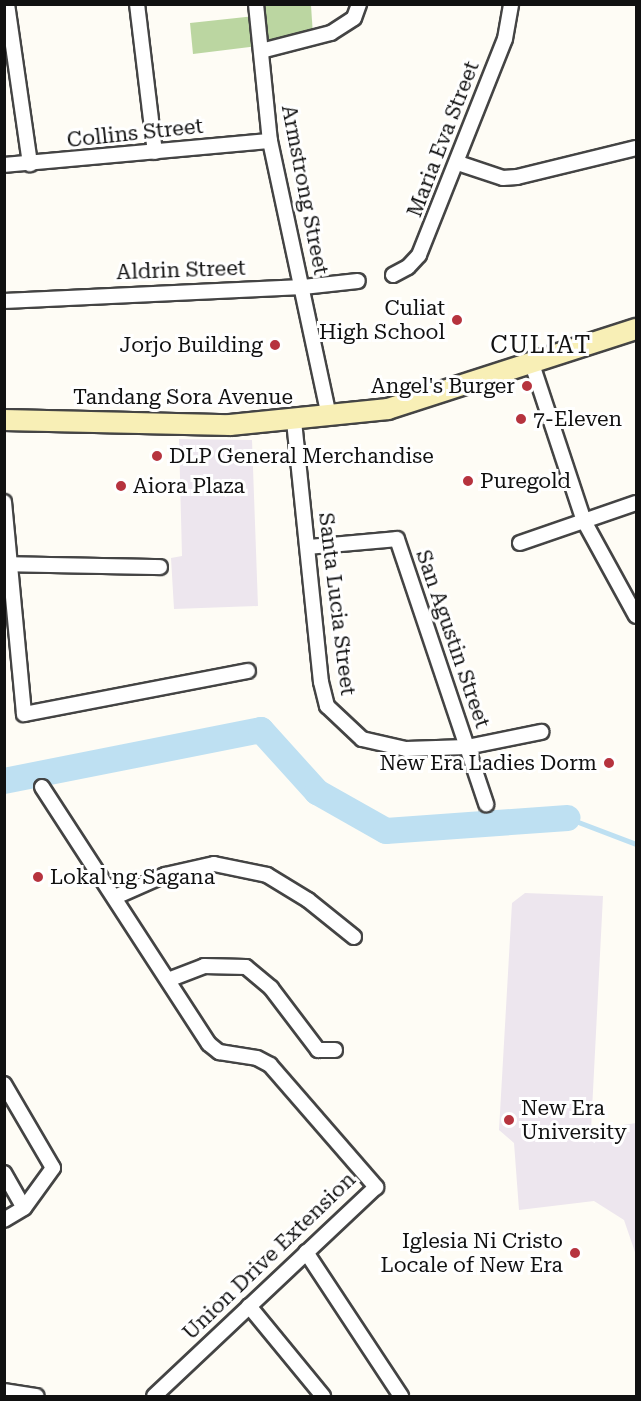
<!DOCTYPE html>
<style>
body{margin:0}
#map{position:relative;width:641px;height:1401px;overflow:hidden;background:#fefcf5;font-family:"Roboto Serif",serif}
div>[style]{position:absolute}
.industrial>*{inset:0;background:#ede6ee}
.forest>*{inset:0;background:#bbd6a1}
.stream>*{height:4.5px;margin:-2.25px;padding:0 2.25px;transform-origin:2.25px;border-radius:2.25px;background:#bee0f2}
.river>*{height:26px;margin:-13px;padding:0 13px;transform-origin:13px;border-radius:13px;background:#bee0f2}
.roads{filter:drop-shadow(2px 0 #444) drop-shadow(-2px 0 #444) drop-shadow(0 2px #444) drop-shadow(0 -2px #444)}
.street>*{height:14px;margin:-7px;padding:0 7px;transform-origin:7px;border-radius:7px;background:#fff}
.secondary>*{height:20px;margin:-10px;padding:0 10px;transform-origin:10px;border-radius:10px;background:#f8efb6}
.dots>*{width:16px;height:16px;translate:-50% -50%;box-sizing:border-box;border:3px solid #fff;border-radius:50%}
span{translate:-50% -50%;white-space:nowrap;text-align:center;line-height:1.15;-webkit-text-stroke:6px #fff;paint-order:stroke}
.street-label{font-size:21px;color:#111}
.poi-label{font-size:21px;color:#111}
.right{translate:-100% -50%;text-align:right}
.left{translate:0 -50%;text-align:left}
.quarter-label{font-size:24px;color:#111;letter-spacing:1.5px}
.frame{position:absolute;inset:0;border:6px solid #111;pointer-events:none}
</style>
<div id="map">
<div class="industrial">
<div style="clip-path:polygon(179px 439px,252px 440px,258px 606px,174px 609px,171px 558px,182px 556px)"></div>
<div style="clip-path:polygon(525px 893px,603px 896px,591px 1130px,636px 1123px,636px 1255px,624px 1220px,594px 1201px,519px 1210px,514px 1143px,499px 1130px,512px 903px)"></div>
</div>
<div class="forest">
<div style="clip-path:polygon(260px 5px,311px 5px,313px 36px,264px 48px)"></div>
<div style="clip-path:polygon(255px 16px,258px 46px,193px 54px,190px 23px)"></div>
</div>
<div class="stream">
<div style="left:568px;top:818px;width:73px;rotate:20.9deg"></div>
</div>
<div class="river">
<div style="left:4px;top:781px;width:262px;rotate:-11.2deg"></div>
<div style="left:261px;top:730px;width:84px;rotate:47.9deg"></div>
<div style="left:317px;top:792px;width:79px;rotate:29.5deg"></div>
<div style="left:386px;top:831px;width:182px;rotate:-4.1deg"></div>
</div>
<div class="roads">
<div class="street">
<div style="left:7px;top:4px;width:162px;rotate:81.8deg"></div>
<div style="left:137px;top:4px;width:149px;rotate:83.1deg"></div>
<div style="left:256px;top:4px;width:138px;rotate:84.2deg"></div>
<div style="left:270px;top:141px;width:282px;rotate:77.9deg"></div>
<div style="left:261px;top:51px;width:72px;rotate:-14.4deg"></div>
<div style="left:331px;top:33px;width:27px;rotate:-33deg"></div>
<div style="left:354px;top:18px;width:15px;rotate:-70deg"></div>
<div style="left:458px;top:163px;width:47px;rotate:18.4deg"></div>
<div style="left:503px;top:178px;width:14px;rotate:-4deg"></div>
<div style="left:517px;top:177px;width:122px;rotate:-13.7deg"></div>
<div style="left:4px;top:165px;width:267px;rotate:-5.2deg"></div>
<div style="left:393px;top:275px;width:17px;rotate:-28deg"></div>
<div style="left:408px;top:267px;width:16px;rotate:-47deg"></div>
<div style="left:419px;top:255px;width:232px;rotate:-68.3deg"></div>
<div style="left:505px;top:39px;width:36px;rotate:-80deg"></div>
<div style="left:4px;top:301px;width:299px;rotate:-2.7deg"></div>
<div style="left:303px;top:287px;width:55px;rotate:-6.2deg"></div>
<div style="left:532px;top:364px;width:165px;rotate:71.7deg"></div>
<div style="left:584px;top:521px;width:108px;rotate:61.3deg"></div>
<div style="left:294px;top:421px;width:262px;rotate:84.1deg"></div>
<div style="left:321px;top:682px;width:25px;rotate:76deg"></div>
<div style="left:327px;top:706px;width:48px;rotate:43.3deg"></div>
<div style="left:362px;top:739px;width:45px;rotate:12.8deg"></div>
<div style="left:406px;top:749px;width:61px;rotate:-1.9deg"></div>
<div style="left:467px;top:747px;width:76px;rotate:-11.5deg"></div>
<div style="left:4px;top:502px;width:213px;rotate:84.6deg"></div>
<div style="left:24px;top:714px;width:228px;rotate:-10.9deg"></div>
<div style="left:520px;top:543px;width:123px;rotate:-19deg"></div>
<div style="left:308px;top:547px;width:89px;rotate:-5.1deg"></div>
<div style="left:397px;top:539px;width:280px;rotate:71.4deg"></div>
<div style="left:4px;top:564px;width:156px;rotate:1.1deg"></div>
<div style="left:42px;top:787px;width:306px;rotate:57deg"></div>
<div style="left:209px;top:1044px;width:13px;rotate:39deg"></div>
<div style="left:219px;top:1052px;width:38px;rotate:9deg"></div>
<div style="left:257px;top:1058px;width:15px;rotate:28deg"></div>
<div style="left:270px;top:1065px;width:162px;rotate:49deg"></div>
<div style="left:376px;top:1187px;width:305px;rotate:136.7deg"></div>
<div style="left:115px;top:897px;width:55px;rotate:-23.7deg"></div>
<div style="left:165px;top:875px;width:50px;rotate:-12.7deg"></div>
<div style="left:214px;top:864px;width:54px;rotate:11.7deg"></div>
<div style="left:267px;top:875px;width:48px;rotate:31.4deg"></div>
<div style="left:308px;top:900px;width:59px;rotate:38.8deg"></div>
<div style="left:168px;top:980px;width:39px;rotate:-21deg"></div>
<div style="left:204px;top:966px;width:42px;rotate:1.4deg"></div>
<div style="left:246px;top:967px;width:33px;rotate:40deg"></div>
<div style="left:271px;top:988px;width:78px;rotate:52.8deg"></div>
<div style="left:318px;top:1050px;width:17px"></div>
<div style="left:4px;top:1084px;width:97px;rotate:59.7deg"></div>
<div style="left:53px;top:1168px;width:49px;rotate:125.9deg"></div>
<div style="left:24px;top:1208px;width:23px;rotate:149deg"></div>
<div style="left:4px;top:1173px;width:40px;rotate:60.3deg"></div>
<div style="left:306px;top:1252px;width:173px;rotate:56.6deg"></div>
<div style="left:249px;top:1306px;width:117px;rotate:50.6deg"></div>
<div style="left:4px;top:1391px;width:33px;rotate:9deg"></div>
</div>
<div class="secondary">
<div style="left:4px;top:420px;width:226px;rotate:1.3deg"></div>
<div style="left:230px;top:425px;width:159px;rotate:-5.8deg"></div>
<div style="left:388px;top:409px;width:261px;rotate:-17.9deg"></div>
</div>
</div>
<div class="dots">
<div style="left:457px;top:320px;background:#b6333e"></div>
<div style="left:275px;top:345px;background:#b6333e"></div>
<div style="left:527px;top:386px;background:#b6333e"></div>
<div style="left:521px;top:419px;background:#b6333e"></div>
<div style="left:157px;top:456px;background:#b6333e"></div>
<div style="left:468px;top:481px;background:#b6333e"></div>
<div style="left:121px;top:486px;background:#b6333e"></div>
<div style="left:609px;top:763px;background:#b6333e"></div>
<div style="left:38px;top:877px;background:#b6333e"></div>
<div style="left:509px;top:1120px;background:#b6333e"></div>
<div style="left:575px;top:1253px;background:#b6333e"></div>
</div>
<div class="street-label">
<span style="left:135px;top:133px;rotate:-6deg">Collins Street</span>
<span style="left:443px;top:139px;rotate:-69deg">Maria Eva Street</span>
<span style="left:305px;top:190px;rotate:79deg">Armstrong Street</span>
<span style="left:181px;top:270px;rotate:-2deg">Aldrin Street</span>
<span style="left:183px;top:397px">Tandang Sora Avenue</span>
<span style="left:337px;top:604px;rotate:83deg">Santa Lucia Street</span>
<span style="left:453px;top:639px;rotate:71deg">San Agustin Street</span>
<span style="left:269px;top:1256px;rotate:-44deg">Union Drive Extension</span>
</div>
<div class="poi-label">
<span class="right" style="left:445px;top:320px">Culiat<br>High School</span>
<span class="right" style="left:263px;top:345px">Jorjo Building</span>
<span class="right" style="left:515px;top:386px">Angel's Burger</span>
<span class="left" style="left:533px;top:419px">7-Eleven</span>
<span class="left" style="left:169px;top:456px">DLP General Merchandise</span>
<span class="left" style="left:480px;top:481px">Puregold</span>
<span class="left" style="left:133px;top:486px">Aiora Plaza</span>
<span class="right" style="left:597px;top:763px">New Era Ladies Dorm</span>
<span class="left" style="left:50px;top:877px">Lokal ng Sagana</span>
<span class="left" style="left:521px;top:1120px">New Era<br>University</span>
<span class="right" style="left:563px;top:1253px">Iglesia Ni Cristo<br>Locale of New Era</span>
</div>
<div class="quarter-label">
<span style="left:541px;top:346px">CULIAT</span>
</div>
<div class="frame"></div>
</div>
